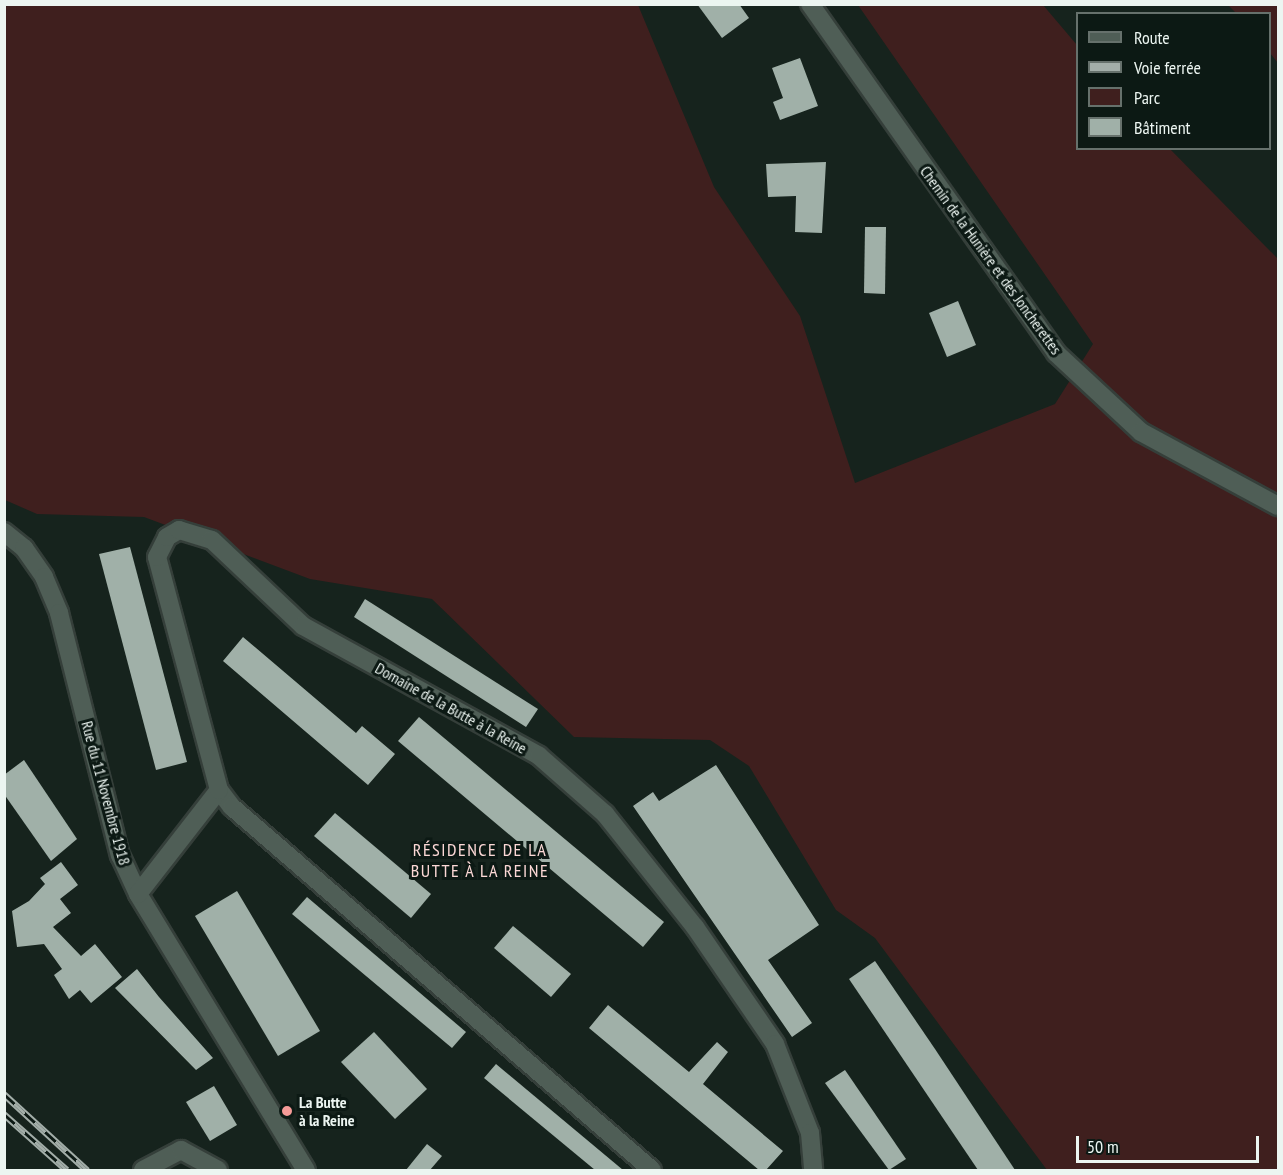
<!DOCTYPE html>
<meta charset="utf-8">
<style>
body{margin:0}
#map{position:relative;width:1283px;height:1175px;overflow:hidden;background:#16231d;font-family:"PT Sans Narrow",sans-serif}
div>[style]{position:absolute}
.green>*{inset:0;background:#3f1f1e}
.building>*{inset:0;background:#a0b0a8}
.roads{filter:drop-shadow(2px 0 #353f3a) drop-shadow(-2px 0 #353f3a) drop-shadow(0 2px #353f3a) drop-shadow(0 -2px #353f3a)}
.minor>*{height:18px;margin:-9px;padding:0 9px;transform-origin:9px;border-radius:9px;background:#4f5e56}
.rail>*{height:7px;margin-top:-3.5px;transform-origin:0;background:repeating-linear-gradient(90deg,#0c1914 0 14px,#a3aea9 0 28px);box-sizing:border-box;border-block:2px solid #a3aea9}
.dots>*{width:16px;height:16px;translate:-50% -50%;box-sizing:border-box;border:3px solid #0c1914;border-radius:50%}
span{translate:-50% -50%;white-space:nowrap;text-align:center;line-height:1.15;-webkit-text-stroke:6px #0c1914;paint-order:stroke}
.street-label{font-size:16px;color:#ecf5f1}
.poi-label{font-size:16px;color:#ecf5f1;font-weight:700}
.left{translate:0 -50%;text-align:left}
.neighbourhood-label{font-size:18px;color:#fcd8d6;letter-spacing:1.5px}
.frame{position:absolute;inset:0;border:6px solid #ecf5f1;pointer-events:none}
.legend{position:absolute;left:1076px;top:12px;width:195px;height:138px;box-sizing:border-box;background:#0c1914;border:2px solid #66716c;margin:0;padding:8px 10px;list-style:none;font-size:18px;color:#ecf5f1}
.legend li{display:flex;align-items:center;gap:12px;height:30px}
.legend b{width:30px;border:2px solid #66716c}
.scale{position:absolute;left:1076px;top:1136px;width:183px;height:27px;box-sizing:border-box;border:3px solid #ecf5f1;border-top:0;padding-left:8px;font-size:18px;line-height:21px;white-space:nowrap;color:#ecf5f1;-webkit-text-stroke:4px #0c1914;paint-order:stroke}
</style>
<div id="map">
<div class="green">
<div style="clip-path:polygon(5px 5px,638px 5px,714px 187px,800px 316px,855px 483px,1055px 404px,1093px 344px,858px 5px,1043px 5px,1077px 45px,1078px 148px,1170px 149px,1278px 259px,1278px 1170px,1047px 1170px,875px 938px,836px 910px,749px 766px,710px 740px,574px 737px,432px 599px,310px 579px,144px 517px,37px 514px,5px 500px)"></div>
<div style="clip-path:polygon(1228px 5px,1278px 5px,1278px 63px,1270px 53px,1270px 14px,1236px 13px)"></div>
</div>
<div class="building">
<div style="clip-path:polygon(697px 4px,739px 4px,749px 18px,722px 38px)"></div>
<div style="clip-path:polygon(800px 58px,818px 106px,780px 120px,773px 102px,783px 98px,772px 68px)"></div>
<div style="clip-path:polygon(826px 162px,822px 233px,795px 232px,796px 196px,768px 197px,766px 164px)"></div>
<div style="clip-path:polygon(865px 227px,886px 227px,885px 294px,864px 293px)"></div>
<div style="clip-path:polygon(958px 301px,976px 345px,947px 357px,929px 313px)"></div>
<div style="clip-path:polygon(130px 547px,187px 762px,156px 770px,99px 554px)"></div>
<div style="clip-path:polygon(365px 599px,538px 709px,526px 727px,354px 617px)"></div>
<div style="clip-path:polygon(243px 637px,356px 733px,362px 726px,395px 754px,368px 785px,223px 661px)"></div>
<div style="clip-path:polygon(419px 717px,664px 922px,643px 947px,398px 741px)"></div>
<div style="clip-path:polygon(24px 760px,77px 839px,51px 861px,4px 794px,4px 775px)"></div>
<div style="clip-path:polygon(716px 765px,819px 925px,768px 960px,812px 1023px,792px 1037px,633px 806px,653px 792px,659px 801px)"></div>
<div style="clip-path:polygon(335px 813px,431px 894px,411px 918px,314px 836px)"></div>
<div style="clip-path:polygon(61px 862px,78px 885px,60px 899px,71px 913px,53px 927px,81px 956px,95px 944px,122px 977px,91px 1003px,80px 990px,69px 999px,54px 975px,62px 969px,44px 944px,17px 947px,12px 911px,29px 901px,45px 884px,40px 878px)"></div>
<div style="clip-path:polygon(237px 891px,320px 1031px,278px 1056px,195px 916px)"></div>
<div style="clip-path:polygon(307px 897px,466px 1032px,452px 1048px,292px 914px)"></div>
<div style="clip-path:polygon(513px 926px,571px 974px,551px 997px,494px 948px)"></div>
<div style="clip-path:polygon(875px 961px,935px 1049px,1015px 1170px,978px 1170px,849px 979px)"></div>
<div style="clip-path:polygon(137px 969px,159px 997px,213px 1058px,196px 1070px,115px 988px)"></div>
<div style="clip-path:polygon(608px 1005px,689px 1072px,717px 1042px,728px 1052px,703px 1084px,783px 1151px,766px 1170px,759px 1170px,589px 1028px)"></div>
<div style="clip-path:polygon(374px 1032px,427px 1089px,395px 1119px,341px 1062px)"></div>
<div style="clip-path:polygon(496px 1064px,623px 1170px,595px 1170px,484px 1078px)"></div>
<div style="clip-path:polygon(845px 1070px,906px 1159px,889px 1170px,825px 1083px)"></div>
<div style="clip-path:polygon(214px 1086px,237px 1125px,210px 1141px,186px 1102px)"></div>
<div style="clip-path:polygon(427px 1144px,442px 1156px,430px 1170px,406px 1170px)"></div>
</div>
<div class="roads">
<div class="minor">
<div style="left:810px;top:4px;width:427px;rotate:54.8deg"></div>
<div style="left:1056px;top:353px;width:116px;rotate:42.9deg"></div>
<div style="left:1141px;top:432px;width:156px;rotate:28.4deg"></div>
<div style="left:4px;top:532px;width:26px;rotate:39deg"></div>
<div style="left:24px;top:548px;width:35px;rotate:55deg"></div>
<div style="left:44px;top:577px;width:39px;rotate:67deg"></div>
<div style="left:59px;top:613px;width:250px;rotate:75.9deg"></div>
<div style="left:120px;top:855px;width:43px;rotate:65.2deg"></div>
<div style="left:138px;top:894px;width:323px;rotate:58.7deg"></div>
<div style="left:219px;top:790px;width:21px;rotate:53deg"></div>
<div style="left:232px;top:807px;width:555px;rotate:40.84deg"></div>
<div style="left:138px;top:894px;width:132px;rotate:-52.1deg"></div>
<div style="left:219px;top:790px;width:241px;rotate:-104.9deg"></div>
<div style="left:157px;top:557px;width:22px;rotate:-63deg"></div>
<div style="left:167px;top:537px;width:14px;rotate:-30deg"></div>
<div style="left:179px;top:530px;width:34px;rotate:17deg"></div>
<div style="left:212px;top:540px;width:125px;rotate:43.4deg"></div>
<div style="left:303px;top:626px;width:269px;rotate:28.8deg"></div>
<div style="left:539px;top:756px;width:88px;rotate:41.3deg"></div>
<div style="left:605px;top:814px;width:144px;rotate:51.5deg"></div>
<div style="left:695px;top:927px;width:142px;rotate:55.6deg"></div>
<div style="left:775px;top:1044px;width:96px;rotate:68.5deg"></div>
<div style="left:810px;top:1133px;width:37px;rotate:85deg"></div>
<div style="left:143px;top:1170px;width:43px;rotate:-27.8deg"></div>
<div style="left:181px;top:1150px;width:42px;rotate:28.4deg"></div>
</div>
</div>
<div class="rail">
<div style="left:4px;top:1094px;width:113px;rotate:42.5deg"></div>
<div style="left:4px;top:1114px;width:84px;rotate:41.6deg"></div>
</div>
<div class="dots">
<div style="left:287px;top:1111px;background:#f59b98"></div>
</div>
<div class="street-label">
<span style="left:991px;top:260px;rotate:54deg">Chemin de la Hunière et des Joncherettes</span>
<span style="left:451px;top:708px;rotate:29deg">Domaine de la Butte à la Reine</span>
<span style="left:106px;top:793px;rotate:75deg">Rue du 11 Novembre 1918</span>
</div>
<div class="poi-label">
<span class="left" style="left:299px;top:1111px">La Butte<br>à la Reine</span>
</div>
<div class="neighbourhood-label">
<span style="left:480px;top:861px">RÉSIDENCE DE LA<br>BUTTE À LA REINE</span>
</div>
<div class="frame"></div>
<ul class="legend">
<li><b style="height:8px;background:#4f5e56"></b>Route</li>
<li><b style="height:8px;background:#a3aea9"></b>Voie ferrée</li>
<li><b style="height:16px;background:#3f1f1e"></b>Parc</li>
<li><b style="height:16px;background:#a0b0a8"></b>Bâtiment</li>
</ul>
<div class="scale">50 m</div>
</div>
